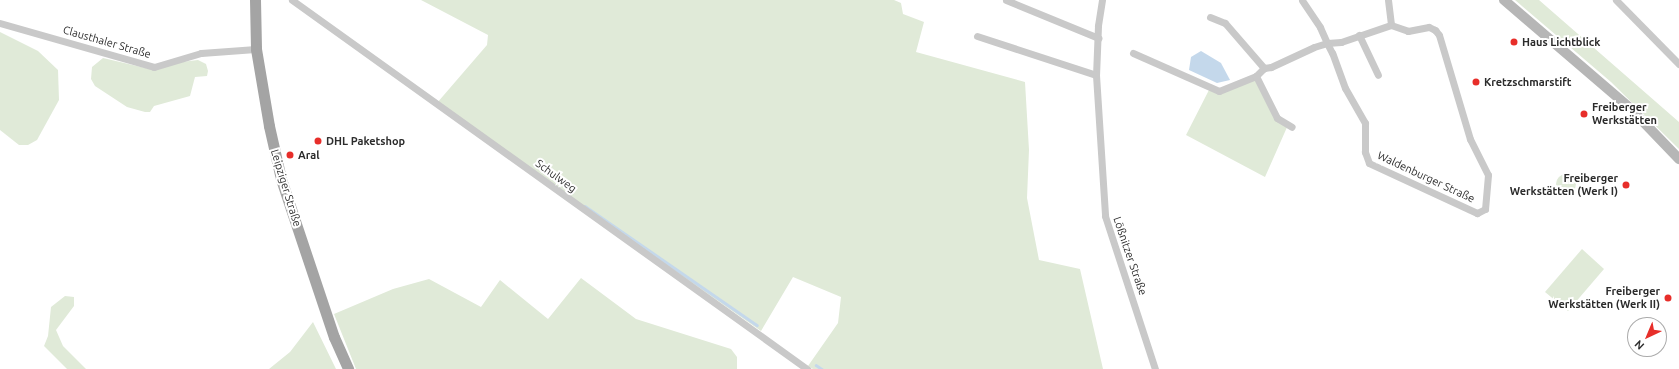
<!DOCTYPE html>
<meta charset="utf-8">
<style>
body{margin:0}
#map{position:relative;width:1679px;height:369px;overflow:hidden;background:#fff;font-family:Ubuntu,sans-serif}
div>[style]{position:absolute}
.green>*{inset:0;background:#e0ead8}
.round{border-radius:50%}
.water>*{inset:0;background:#c4d8eb}
.stream>*{height:2.5px;margin:-1.25px;padding:0 1.25px;transform-origin:1.25px;border-radius:1.25px;background:#c4d8eb}
.minor>*{height:7px;margin:-3.5px;padding:0 3.5px;transform-origin:3.5px;border-radius:3.5px;background:#c9c9c9}
.secondary>*{height:10px;margin:-5px;padding:0 5px;transform-origin:5px;border-radius:5px;background:#b6b6b6}
.primary>*{height:11px;margin:-5.5px;padding:0 5.5px;transform-origin:5.5px;border-radius:5.5px;background:#a4a4a4}
.dots>*{width:11px;height:11px;translate:-50% -50%;box-sizing:border-box;border:2px solid #fff;border-radius:50%}
span{translate:-50% -50%;white-space:nowrap;text-align:center;line-height:1.15;-webkit-text-stroke:4px #fff;paint-order:stroke}
.street-label{font-size:11px;color:#2c2c2c}
.poi-label{font-size:11px;color:#2c2c2c;font-weight:700}
.left{translate:0 -50%;text-align:left}
.right{translate:-100% -50%;text-align:right}
.north{position:absolute;left:1627px;top:317px;width:40px;height:40px;box-sizing:border-box;background:#fff;border:1px solid #ababab;border-radius:50%;rotate:224deg;font-size:11px;font-weight:700;line-height:16px;text-align:center;color:#2c2c2c}
.north::after{content:'';display:block;margin:auto;width:14px;height:18px;background:#e72e2a;clip-path:polygon(50% 0,100% 100%,50% 72%,0 100%)}
</style>
<div id="map">
<div class="green">
<div style="clip-path:polygon(421px 0,894px 0,901px 3px,903px 14px,924px 22px,916px 52px,1025px 82px,1029px 150px,1027px 198px,1039px 260px,1080px 269px,1103px 369px,813px 369px,808px 366px,838px 323px,841px 297px,793px 277px,761px 331px,479px 134px,437px 103px,487px 45px,488px 35px)"></div>
<div style="clip-path:polygon(1515px 0,1539px 0,1679px 122px,1679px 149px,1611px 82px)"></div>
<div style="clip-path:polygon(0 32px,38px 51px,58px 70px,59px 100px,37px 140px,28px 145px,19px 145px,0 130px)"></div>
<div style="clip-path:polygon(103px 58px,154px 70px,181px 62px,198px 60px,206px 64px,208px 71px,207px 76px,195px 77px,190px 96px,154px 106px,150px 112px,145px 112px,127px 107px,95px 86px,91px 79px,92px 67px)"></div>
<div style="clip-path:polygon(1256px 76px,1277px 118px,1288px 125px,1265px 177px,1186px 135px,1210px 88px,1219px 91px)"></div>
<div class="round" style="left:1556px;top:174px;width:20px;height:20px"></div>
<div style="clip-path:polygon(1582px 249px,1604px 269px,1568px 311px,1545px 292px)"></div>
<div style="clip-path:polygon(581px 278px,636px 319px,731px 349px,737px 357px,737px 369px,356px 369px,334px 314px,393px 289px,429px 279px,481px 307px,500px 280px,548px 319px)"></div>
<div style="clip-path:polygon(65px 296px,74px 297px,74px 306px,56px 330px,63px 346px,86px 369px,67px 369px,44px 346px,48px 336px,51px 307px)"></div>
<div style="clip-path:polygon(313px 322px,336px 369px,269px 369px,290px 352px)"></div>
</div>
<div class="water">
<div style="clip-path:polygon(1201px 51px,1221px 63px,1230px 80px,1217px 83px,1189px 70px,1191px 57px)"></div>
</div>
<div class="stream">
<div style="left:585px;top:206px;width:209px;rotate:34.7deg"></div>
<div style="left:816px;top:365px;width:7px;rotate:34deg"></div>
</div>
<div class="minor">
<div style="left:292px;top:0;width:634px;rotate:35.62deg"></div>
<div style="left:1006px;top:0;width:100px;rotate:22.4deg"></div>
<div style="left:1102px;top:0;width:26px;rotate:99deg"></div>
<div style="left:1098px;top:26px;width:49px;rotate:92.3deg"></div>
<div style="left:1096px;top:75px;width:141px;rotate:86.3deg"></div>
<div style="left:1105px;top:216px;width:161px;rotate:71.9deg"></div>
<div style="left:1388px;top:0;width:25px;rotate:83deg"></div>
<div style="left:1616px;top:0;width:90px;rotate:45.5deg"></div>
<div style="left:1210px;top:17px;width:16px;rotate:22deg"></div>
<div style="left:1225px;top:23px;width:60px;rotate:49.1deg"></div>
<div style="left:0;top:23px;width:160px;rotate:15.9deg"></div>
<div style="left:154px;top:67px;width:49px;rotate:-16.6deg"></div>
<div style="left:201px;top:53px;width:55px;rotate:-4.2deg"></div>
<div style="left:1359px;top:35px;width:44px;rotate:64.6deg"></div>
<div style="left:977px;top:36px;width:125px;rotate:18.1deg"></div>
<div style="left:1133px;top:53px;width:94px;rotate:23.8deg"></div>
<div style="left:1219px;top:91px;width:40px;rotate:-22deg"></div>
<div style="left:1256px;top:76px;width:11px;rotate:-45deg"></div>
<div style="left:1264px;top:68px;width:7px;rotate:-8deg"></div>
<div style="left:1271px;top:67px;width:47px;rotate:-24.9deg"></div>
<div style="left:1314px;top:47px;width:14px;rotate:-17deg"></div>
<div style="left:1327px;top:43px;width:14px;rotate:-4deg"></div>
<div style="left:1341px;top:42px;width:53px;rotate:-18.8deg"></div>
<div style="left:1391px;top:25px;width:18px;rotate:19deg"></div>
<div style="left:1408px;top:31px;width:21px;rotate:-11deg"></div>
<div style="left:1429px;top:27px;width:7px;rotate:27deg"></div>
<div style="left:1435px;top:30px;width:6px;rotate:51deg"></div>
<div style="left:1439px;top:35px;width:109px;rotate:73.4deg"></div>
<div style="left:1470px;top:139px;width:40px;rotate:63.4deg"></div>
<div style="left:1488px;top:175px;width:34px;rotate:95deg"></div>
<div style="left:1485px;top:209px;width:9px;rotate:153deg"></div>
<div style="left:1477px;top:213px;width:119px;rotate:-155.2deg"></div>
<div style="left:1369px;top:163px;width:12px;rotate:-110deg"></div>
<div style="left:1365px;top:152px;width:29px;rotate:-90deg"></div>
<div style="left:1365px;top:123px;width:40px;rotate:-119.7deg"></div>
<div style="left:1345px;top:88px;width:37px;rotate:-110deg"></div>
<div style="left:1332px;top:53px;width:11px;rotate:-117deg"></div>
<div style="left:1327px;top:43px;width:17px;rotate:-114deg"></div>
<div style="left:1320px;top:27px;width:32px;rotate:-124deg"></div>
<div style="left:1256px;top:76px;width:47px;rotate:63.4deg"></div>
<div style="left:1277px;top:118px;width:17px;rotate:31deg"></div>
</div>
<div class="secondary">
<div style="left:1504px;top:0;width:166px;rotate:40.6deg"></div>
<div style="left:1630px;top:108px;width:71px;rotate:46.1deg"></div>
</div>
<div class="primary">
<div style="left:255px;top:0;width:49px;rotate:88.8deg"></div>
<div style="left:256px;top:49px;width:78px;rotate:80.4deg"></div>
<div style="left:269px;top:126px;width:54px;rotate:77.2deg"></div>
<div style="left:281px;top:179px;width:167px;rotate:71.5deg"></div>
<div style="left:334px;top:337px;width:35px;rotate:66deg"></div>
</div>
<div class="dots">
<div style="left:1514px;top:42px;background:#e72e2a"></div>
<div style="left:1476px;top:82px;background:#e72e2a"></div>
<div style="left:1584px;top:114px;background:#e72e2a"></div>
<div style="left:318px;top:141px;background:#e72e2a"></div>
<div style="left:290px;top:155px;background:#e72e2a"></div>
<div style="left:1626px;top:185px;background:#e72e2a"></div>
<div style="left:1668px;top:298px;background:#e72e2a"></div>
</div>
<div class="street-label">
<span style="left:107px;top:42px;rotate:16deg">Clausthaler Straße</span>
<span style="left:556px;top:176px;rotate:36deg">Schulweg</span>
<span style="left:1426px;top:177px;rotate:25deg">Waldenburger Straße</span>
<span style="left:286px;top:188px;rotate:73deg">Leipziger Straße</span>
<span style="left:1130px;top:256px;rotate:71deg">Lößnitzer Straße</span>
</div>
<div class="poi-label">
<span class="left" style="left:1522px;top:42px">Haus Lichtblick</span>
<span class="left" style="left:1484px;top:82px">Kretzschmarstift</span>
<span class="left" style="left:1592px;top:114px">Freiberger<br>Werkstätten</span>
<span class="left" style="left:326px;top:141px">DHL Paketshop</span>
<span class="left" style="left:298px;top:155px">Aral</span>
<span class="right" style="left:1618px;top:185px">Freiberger<br>Werkstätten (Werk I)</span>
<span class="right" style="left:1660px;top:298px">Freiberger<br>Werkstätten (Werk II)</span>
</div>
<div class="north">N</div>
</div>
